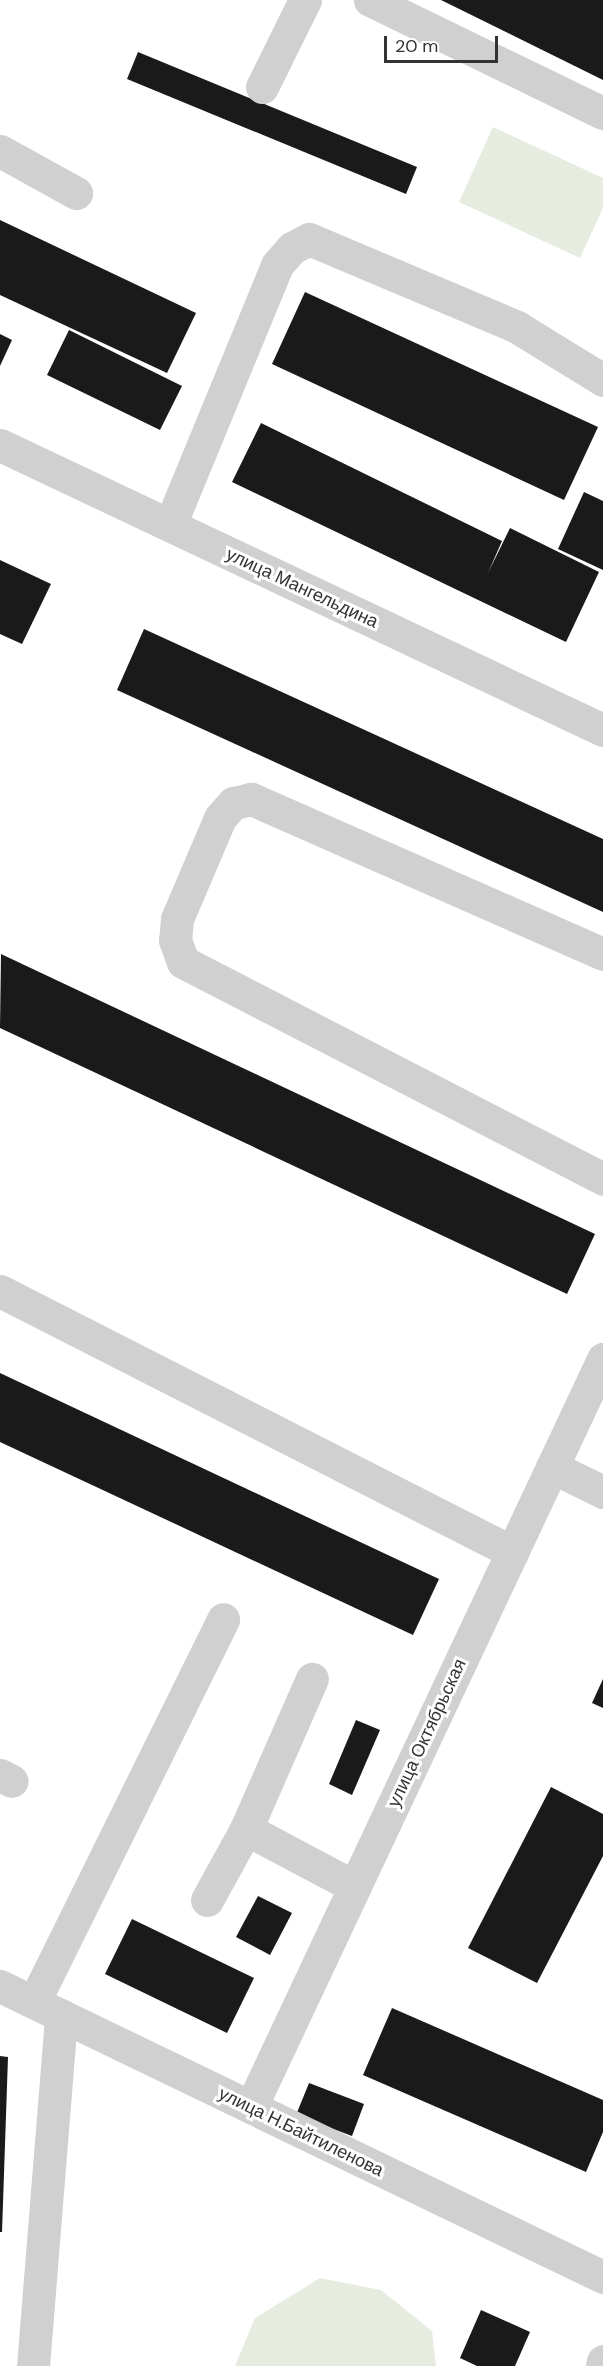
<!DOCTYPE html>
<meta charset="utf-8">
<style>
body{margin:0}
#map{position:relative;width:603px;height:2366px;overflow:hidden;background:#fff;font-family:"DM Sans",sans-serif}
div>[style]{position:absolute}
.green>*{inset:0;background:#e6ecdf}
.building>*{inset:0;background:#1a1a1a}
.minor>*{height:33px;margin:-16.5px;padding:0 16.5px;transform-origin:16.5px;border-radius:16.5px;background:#d0d0d0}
span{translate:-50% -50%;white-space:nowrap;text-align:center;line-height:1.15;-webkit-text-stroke:6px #fff;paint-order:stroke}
.street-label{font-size:18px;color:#333}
.scale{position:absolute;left:384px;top:36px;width:114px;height:27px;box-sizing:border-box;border:3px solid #333;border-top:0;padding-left:8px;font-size:18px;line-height:21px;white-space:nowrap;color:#333;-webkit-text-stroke:4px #fff;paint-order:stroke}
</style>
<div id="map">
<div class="green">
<div style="clip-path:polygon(493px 127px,603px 178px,603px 208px,580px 258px,459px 202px)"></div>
<div style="clip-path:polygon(320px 2278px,381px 2290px,432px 2331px,436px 2366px,235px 2366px,255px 2318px)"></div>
</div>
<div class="building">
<div style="clip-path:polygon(441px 0,603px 0,603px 80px)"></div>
<div style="clip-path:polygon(138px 52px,417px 167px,406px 194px,127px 79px)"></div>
<div style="clip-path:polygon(0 220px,196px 313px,167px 373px,0 295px)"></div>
<div style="clip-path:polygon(305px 292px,598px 427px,564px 500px,272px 364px)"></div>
<div style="clip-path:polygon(69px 330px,182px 386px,160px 430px,47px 375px)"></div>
<div style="clip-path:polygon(0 334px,12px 340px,0 366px)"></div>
<div style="clip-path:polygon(261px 423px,502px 541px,488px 573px,510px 528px,599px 572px,566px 642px,232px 482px)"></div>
<div style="clip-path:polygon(584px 492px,603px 501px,603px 570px,558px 549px)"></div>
<div style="clip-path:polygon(0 560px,51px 584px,22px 644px,0 634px)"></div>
<div style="clip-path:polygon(144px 629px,603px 839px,603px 912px,117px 690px)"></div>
<div style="clip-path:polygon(1px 954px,595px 1234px,567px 1294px,0 1028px)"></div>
<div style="clip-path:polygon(0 1373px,439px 1579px,413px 1635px,0 1442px)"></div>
<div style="clip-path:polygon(603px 1679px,603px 1708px,592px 1703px)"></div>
<div style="clip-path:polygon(356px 1720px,380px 1730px,352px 1795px,329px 1784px)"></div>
<div style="clip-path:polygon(551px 1787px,603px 1814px,603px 1856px,537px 1983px,468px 1948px)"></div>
<div style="clip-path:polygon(258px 1896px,292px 1913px,270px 1955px,236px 1937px)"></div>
<div style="clip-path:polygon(132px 1919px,254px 1978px,227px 2033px,105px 1974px)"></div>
<div style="clip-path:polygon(392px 2008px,603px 2100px,603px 2132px,586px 2172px,363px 2075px)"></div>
<div style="clip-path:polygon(0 2056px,8px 2057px,2px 2232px,0 2232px)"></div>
<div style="clip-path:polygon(309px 2083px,364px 2104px,352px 2136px,296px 2115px)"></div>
<div style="clip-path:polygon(481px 2310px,530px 2332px,515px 2366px,477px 2366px,460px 2358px)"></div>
</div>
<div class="minor">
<div style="left:370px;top:0;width:259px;rotate:25.9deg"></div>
<div style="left:262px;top:87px;width:97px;rotate:-63.7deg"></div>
<div style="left:0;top:151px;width:87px;rotate:28.9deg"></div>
<div style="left:0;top:445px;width:667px;rotate:25.3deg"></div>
<div style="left:170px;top:525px;width:281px;rotate:-67.6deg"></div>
<div style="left:277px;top:265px;width:23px;rotate:-49deg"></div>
<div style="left:292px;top:248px;width:19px;rotate:-28deg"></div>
<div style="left:309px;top:239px;width:226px;rotate:22.9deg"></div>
<div style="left:517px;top:327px;width:101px;rotate:31.6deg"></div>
<div style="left:603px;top:954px;width:385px;rotate:-156.2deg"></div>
<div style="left:251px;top:799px;width:18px;rotate:167deg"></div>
<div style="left:233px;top:803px;width:20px;rotate:131deg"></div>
<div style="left:220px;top:818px;width:110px;rotate:113.1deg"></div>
<div style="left:177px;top:919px;width:21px;rotate:95deg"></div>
<div style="left:175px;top:940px;width:23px;rotate:70deg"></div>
<div style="left:183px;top:962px;width:473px;rotate:27.3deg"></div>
<div style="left:0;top:1291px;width:575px;rotate:27.01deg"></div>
<div style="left:552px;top:1467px;width:57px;rotate:26.1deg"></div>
<div style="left:0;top:1775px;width:13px;rotate:27deg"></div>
<div style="left:246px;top:1829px;width:123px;rotate:28deg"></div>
<div style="left:207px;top:1900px;width:81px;rotate:-61.2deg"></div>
<div style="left:246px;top:1829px;width:164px;rotate:-66.3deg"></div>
<div style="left:0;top:1986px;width:670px;rotate:25.76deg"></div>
<div style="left:34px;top:2002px;width:427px;rotate:-63.7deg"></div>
<div style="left:251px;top:2107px;width:827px;rotate:-64.8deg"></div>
<div style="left:33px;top:2366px;width:352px;rotate:-85.4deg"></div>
<div style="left:602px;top:2366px;width:5px;rotate:-79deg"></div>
</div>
<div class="street-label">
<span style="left:302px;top:588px;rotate:25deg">улица Мангельдина</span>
<span style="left:427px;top:1733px;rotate:-65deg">улица Октябрьская</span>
<span style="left:301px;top:2132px;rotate:26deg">улица Н.Байтиленова</span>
</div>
<div class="scale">20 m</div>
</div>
